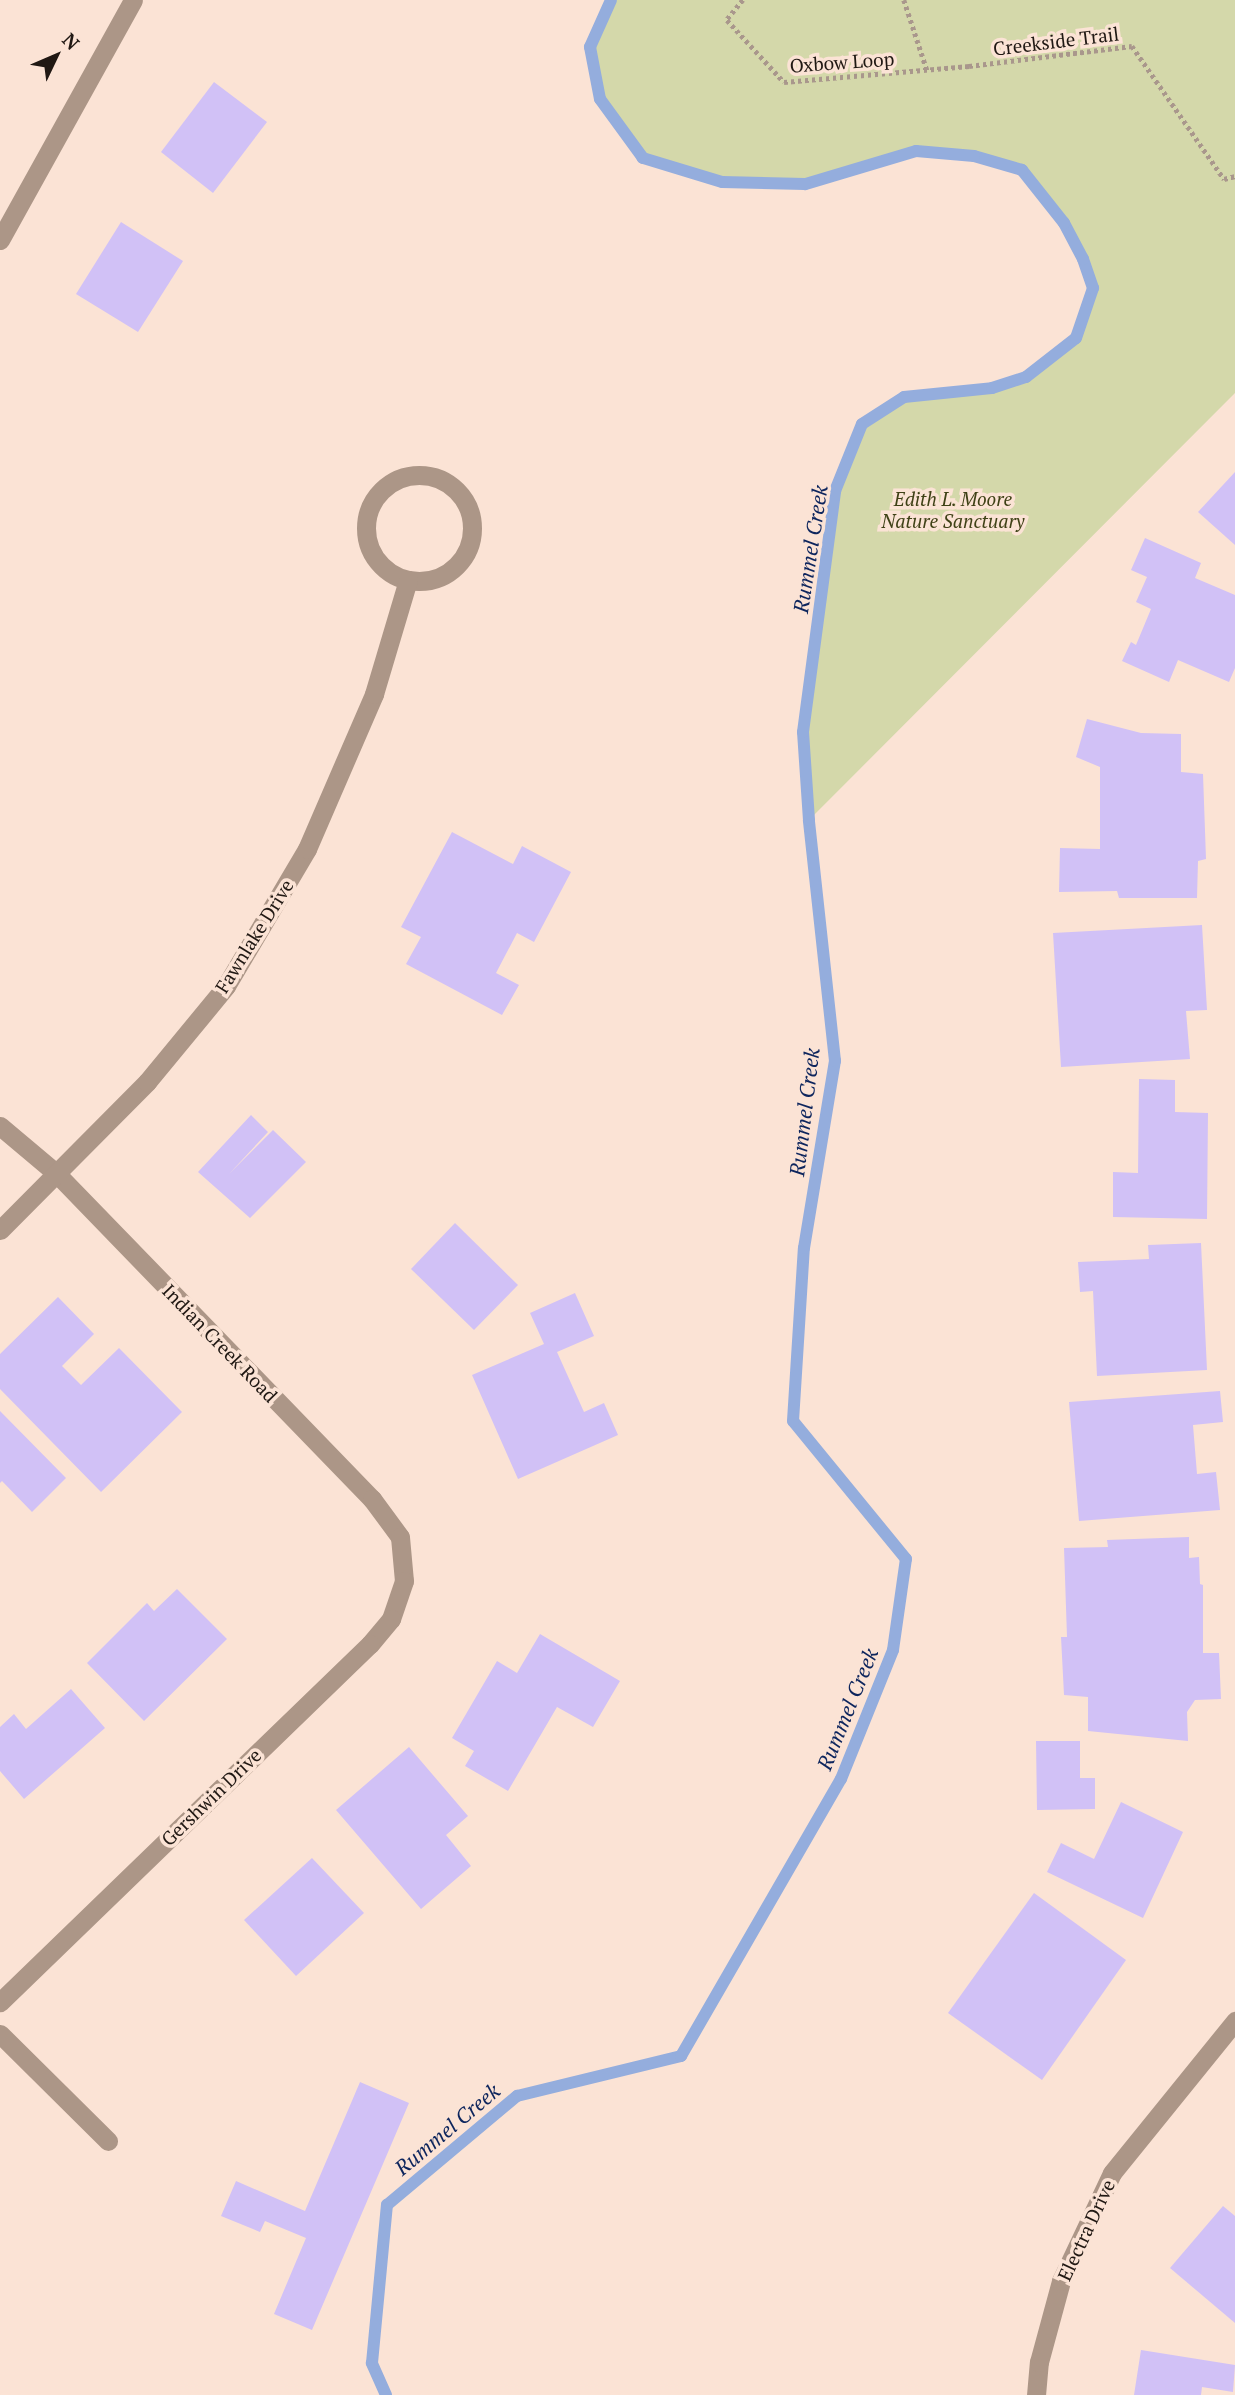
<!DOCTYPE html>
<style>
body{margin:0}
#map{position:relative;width:1235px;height:2395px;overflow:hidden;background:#fbe3d5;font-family:"PT Serif",serif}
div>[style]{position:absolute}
.green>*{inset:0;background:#d4d8aa}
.stream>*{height:12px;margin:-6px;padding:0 6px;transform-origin:6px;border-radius:6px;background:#94addd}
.building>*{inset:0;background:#d1c1f6}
.path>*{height:4.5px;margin-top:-2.25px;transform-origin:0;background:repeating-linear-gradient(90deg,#a9978c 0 3.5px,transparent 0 7px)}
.minor>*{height:19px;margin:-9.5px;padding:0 9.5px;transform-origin:9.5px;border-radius:9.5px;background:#ac9687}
.minor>.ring{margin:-9.5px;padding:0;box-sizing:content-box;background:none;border:19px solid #ac9687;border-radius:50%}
span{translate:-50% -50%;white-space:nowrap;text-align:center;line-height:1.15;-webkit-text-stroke:7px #fbe3d5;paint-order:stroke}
.street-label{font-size:19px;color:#201813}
.park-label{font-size:19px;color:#3f4116;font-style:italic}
.water-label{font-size:21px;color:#0d255d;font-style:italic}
.north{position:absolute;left:21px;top:21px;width:70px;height:70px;-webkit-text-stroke:5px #fbe3d5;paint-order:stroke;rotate:46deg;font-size:19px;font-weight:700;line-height:28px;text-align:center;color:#201813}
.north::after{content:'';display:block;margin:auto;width:24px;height:32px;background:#201813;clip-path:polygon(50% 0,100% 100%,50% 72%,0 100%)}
</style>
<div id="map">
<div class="green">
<div style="clip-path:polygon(611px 0,1235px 0,1235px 393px,809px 820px,803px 732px,835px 491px,862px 424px,904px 397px,992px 388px,1026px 377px,1076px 338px,1093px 288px,1083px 259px,1064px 223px,1022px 171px,974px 156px,916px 151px,804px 184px,722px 182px,643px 158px,600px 99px,590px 47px)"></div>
</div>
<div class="stream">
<div style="left:386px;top:2395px;width:35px;rotate:-114deg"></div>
<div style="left:372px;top:2363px;width:159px;rotate:-84.6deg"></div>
<div style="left:387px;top:2205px;width:170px;rotate:-40deg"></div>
<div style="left:517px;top:2096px;width:169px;rotate:-13.7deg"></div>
<div style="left:681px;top:2056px;width:320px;rotate:-60deg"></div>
<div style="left:841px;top:1779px;width:139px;rotate:-68deg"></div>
<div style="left:893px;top:1650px;width:92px;rotate:-81.9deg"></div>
<div style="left:906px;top:1559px;width:178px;rotate:-129.3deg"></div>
<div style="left:793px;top:1421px;width:173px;rotate:-86.4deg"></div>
<div style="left:804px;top:1248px;width:190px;rotate:-80.6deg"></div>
<div style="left:835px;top:1061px;width:242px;rotate:-96.2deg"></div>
<div style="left:809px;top:820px;width:88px;rotate:-93.9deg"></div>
<div style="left:803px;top:732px;width:243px;rotate:-82.4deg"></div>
<div style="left:835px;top:491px;width:72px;rotate:-68.1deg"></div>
<div style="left:862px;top:424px;width:50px;rotate:-32.7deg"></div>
<div style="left:904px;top:397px;width:88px;rotate:-5.8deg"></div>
<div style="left:992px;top:388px;width:36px;rotate:-18deg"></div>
<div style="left:1026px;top:377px;width:63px;rotate:-38deg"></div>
<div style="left:1076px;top:338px;width:53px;rotate:-71.2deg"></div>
<div style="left:1093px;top:288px;width:31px;rotate:-109deg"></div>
<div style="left:1083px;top:259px;width:41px;rotate:-117.8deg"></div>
<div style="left:1064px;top:223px;width:68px;rotate:-128.4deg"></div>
<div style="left:1022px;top:170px;width:50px;rotate:-163.7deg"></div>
<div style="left:974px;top:156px;width:58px;rotate:-175.1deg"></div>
<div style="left:916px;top:151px;width:116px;rotate:163.4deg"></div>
<div style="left:805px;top:184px;width:83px;rotate:-178.6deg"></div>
<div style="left:722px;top:182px;width:83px;rotate:-163.1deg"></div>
<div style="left:643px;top:158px;width:73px;rotate:-126.1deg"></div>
<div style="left:600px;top:99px;width:53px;rotate:-100.9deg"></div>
<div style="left:590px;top:47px;width:51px;rotate:-65.9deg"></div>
</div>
<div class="building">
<div style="clip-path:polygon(214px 82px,267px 122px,213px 193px,161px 152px)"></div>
<div style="clip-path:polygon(121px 222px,183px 261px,138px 332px,76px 294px)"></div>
<div style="clip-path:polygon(1235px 472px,1235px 545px,1198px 512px)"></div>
<div style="clip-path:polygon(1145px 538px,1201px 563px,1195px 578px,1235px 595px,1235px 668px,1229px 682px,1178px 660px,1169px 682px,1122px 661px,1131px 642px,1136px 645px,1151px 609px,1136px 602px,1147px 577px,1131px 570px)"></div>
<div style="clip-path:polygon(1087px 719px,1141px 733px,1181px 734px,1181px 772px,1203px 774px,1206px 859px,1198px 861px,1197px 898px,1119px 898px,1117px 891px,1059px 892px,1060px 848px,1100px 849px,1100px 767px,1076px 757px)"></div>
<div style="clip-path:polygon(452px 832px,513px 864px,522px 846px,571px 872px,534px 942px,517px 933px,496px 973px,519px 985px,502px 1015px,406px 964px,421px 937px,401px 927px)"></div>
<div style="clip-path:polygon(1202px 925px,1207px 1010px,1186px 1011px,1190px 1059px,1061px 1067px,1053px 933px)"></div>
<div style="clip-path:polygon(1139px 1079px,1175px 1080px,1175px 1112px,1208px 1113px,1207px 1219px,1113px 1217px,1113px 1172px,1138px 1173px)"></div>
<div style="clip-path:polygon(251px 1115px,268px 1132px,229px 1174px,273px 1130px,306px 1162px,250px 1218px,198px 1172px)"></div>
<div style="clip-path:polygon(455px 1223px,518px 1285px,474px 1330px,411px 1269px)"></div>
<div style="clip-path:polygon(1201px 1243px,1207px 1370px,1097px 1376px,1093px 1291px,1080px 1292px,1078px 1262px,1149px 1259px,1148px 1245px)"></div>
<div style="clip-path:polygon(575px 1293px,594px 1336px,557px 1352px,584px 1412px,604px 1403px,618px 1435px,518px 1479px,472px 1375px,544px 1344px,530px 1313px)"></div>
<div style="clip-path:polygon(58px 1297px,94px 1334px,62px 1366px,81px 1385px,119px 1348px,182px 1412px,101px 1492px,0 1389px,0 1354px)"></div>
<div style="clip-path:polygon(1220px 1391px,1223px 1422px,1193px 1425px,1197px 1474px,1216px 1472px,1220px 1510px,1079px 1521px,1069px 1402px)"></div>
<div style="clip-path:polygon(0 1411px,66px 1478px,32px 1512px,2px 1481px,0 1483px)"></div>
<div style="clip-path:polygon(1189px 1537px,1189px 1558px,1199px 1557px,1200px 1584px,1203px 1585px,1203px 1653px,1219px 1653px,1221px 1699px,1195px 1700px,1187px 1712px,1188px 1741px,1088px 1731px,1088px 1697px,1064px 1695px,1061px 1637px,1067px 1637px,1064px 1548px,1108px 1547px,1107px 1540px)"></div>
<div style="clip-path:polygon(177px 1589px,227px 1639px,144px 1721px,87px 1663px,147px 1603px,154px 1611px)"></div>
<div style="clip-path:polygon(540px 1634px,620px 1681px,593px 1727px,557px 1707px,508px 1791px,465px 1766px,474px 1751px,452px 1738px,497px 1661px,517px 1673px)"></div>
<div style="clip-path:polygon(71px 1689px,105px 1728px,24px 1799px,0 1771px,0 1727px,14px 1714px,26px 1729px)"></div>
<div style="clip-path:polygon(1036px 1741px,1080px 1741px,1080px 1778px,1095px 1778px,1095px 1809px,1037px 1810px)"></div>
<div style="clip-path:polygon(409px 1747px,468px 1816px,446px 1835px,471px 1866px,421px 1909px,336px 1810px)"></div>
<div style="clip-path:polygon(1121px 1802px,1183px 1832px,1143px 1918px,1047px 1872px,1061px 1843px,1094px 1859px)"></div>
<div style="clip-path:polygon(312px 1858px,364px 1913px,296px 1976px,244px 1920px)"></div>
<div style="clip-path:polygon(1034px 1893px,1126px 1960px,1042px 2080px,948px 2013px)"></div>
<div style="clip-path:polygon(360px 2082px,409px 2103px,312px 2330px,274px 2314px,306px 2238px,265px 2221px,260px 2232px,221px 2216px,236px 2181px,305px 2211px)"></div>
<div style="clip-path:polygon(1223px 2206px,1235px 2216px,1235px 2323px,1170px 2268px)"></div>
<div style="clip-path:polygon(1141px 2350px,1235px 2365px,1233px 2392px,1202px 2387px,1201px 2395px,1134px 2395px)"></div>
</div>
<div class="path">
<div style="left:743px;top:0;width:26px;rotate:129deg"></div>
<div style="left:727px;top:20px;width:84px;rotate:47.4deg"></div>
<div style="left:784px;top:82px;width:186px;rotate:-4.9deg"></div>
<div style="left:969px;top:66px;width:164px;rotate:-7deg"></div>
<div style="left:1132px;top:46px;width:162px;rotate:55.3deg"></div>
<div style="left:1224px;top:179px;width:11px;rotate:-15deg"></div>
<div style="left:904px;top:0;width:74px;rotate:71.8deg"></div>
</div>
<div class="minor">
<div style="left:0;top:240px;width:274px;rotate:-61deg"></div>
<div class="ring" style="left:366px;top:475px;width:87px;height:87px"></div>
<div style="left:0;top:1126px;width:75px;rotate:40.1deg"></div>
<div style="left:57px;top:1174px;width:453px;rotate:45.9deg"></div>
<div style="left:372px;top:1499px;width:47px;rotate:53.6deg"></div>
<div style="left:400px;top:1537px;width:44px;rotate:84.8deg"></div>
<div style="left:404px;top:1581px;width:40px;rotate:108.9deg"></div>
<div style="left:391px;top:1619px;width:33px;rotate:130deg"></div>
<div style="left:370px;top:1644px;width:515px;rotate:135.94deg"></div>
<div style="left:0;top:1230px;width:209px;rotate:-45.2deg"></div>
<div style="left:147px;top:1082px;width:124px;rotate:-50.5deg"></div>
<div style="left:226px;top:986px;width:159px;rotate:-59.4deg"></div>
<div style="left:307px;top:849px;width:169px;rotate:-66.6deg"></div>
<div style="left:374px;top:694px;width:119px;rotate:-73.4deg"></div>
<div style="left:0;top:2034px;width:152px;rotate:44.7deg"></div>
<div style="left:1036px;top:2395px;width:33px;rotate:-85deg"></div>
<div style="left:1039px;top:2362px;width:84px;rotate:-74.8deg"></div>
<div style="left:1061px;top:2281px;width:119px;rotate:-64.7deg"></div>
<div style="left:1112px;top:2173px;width:196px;rotate:-51deg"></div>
</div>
<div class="street-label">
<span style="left:1056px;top:41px;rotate:-7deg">Creekside Trail</span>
<span style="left:842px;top:62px;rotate:-4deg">Oxbow Loop</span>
<span style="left:254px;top:936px;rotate:-58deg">Fawnlake Drive</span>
<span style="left:220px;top:1343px;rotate:46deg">Indian Creek Road</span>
<span style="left:211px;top:1797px;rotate:-44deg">Gershwin Drive</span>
<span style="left:1086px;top:2230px;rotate:-65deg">Electra Drive</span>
</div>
<div class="park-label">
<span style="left:953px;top:510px">Edith L. Moore<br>Nature Sanctuary</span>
</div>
<div class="water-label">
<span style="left:810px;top:549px;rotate:-81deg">Rummel Creek</span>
<span style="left:804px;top:1112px;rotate:-83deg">Rummel Creek</span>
<span style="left:847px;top:1709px;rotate:-68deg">Rummel Creek</span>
<span style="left:447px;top:2129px;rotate:-40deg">Rummel Creek</span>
</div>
<div class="north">N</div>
</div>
